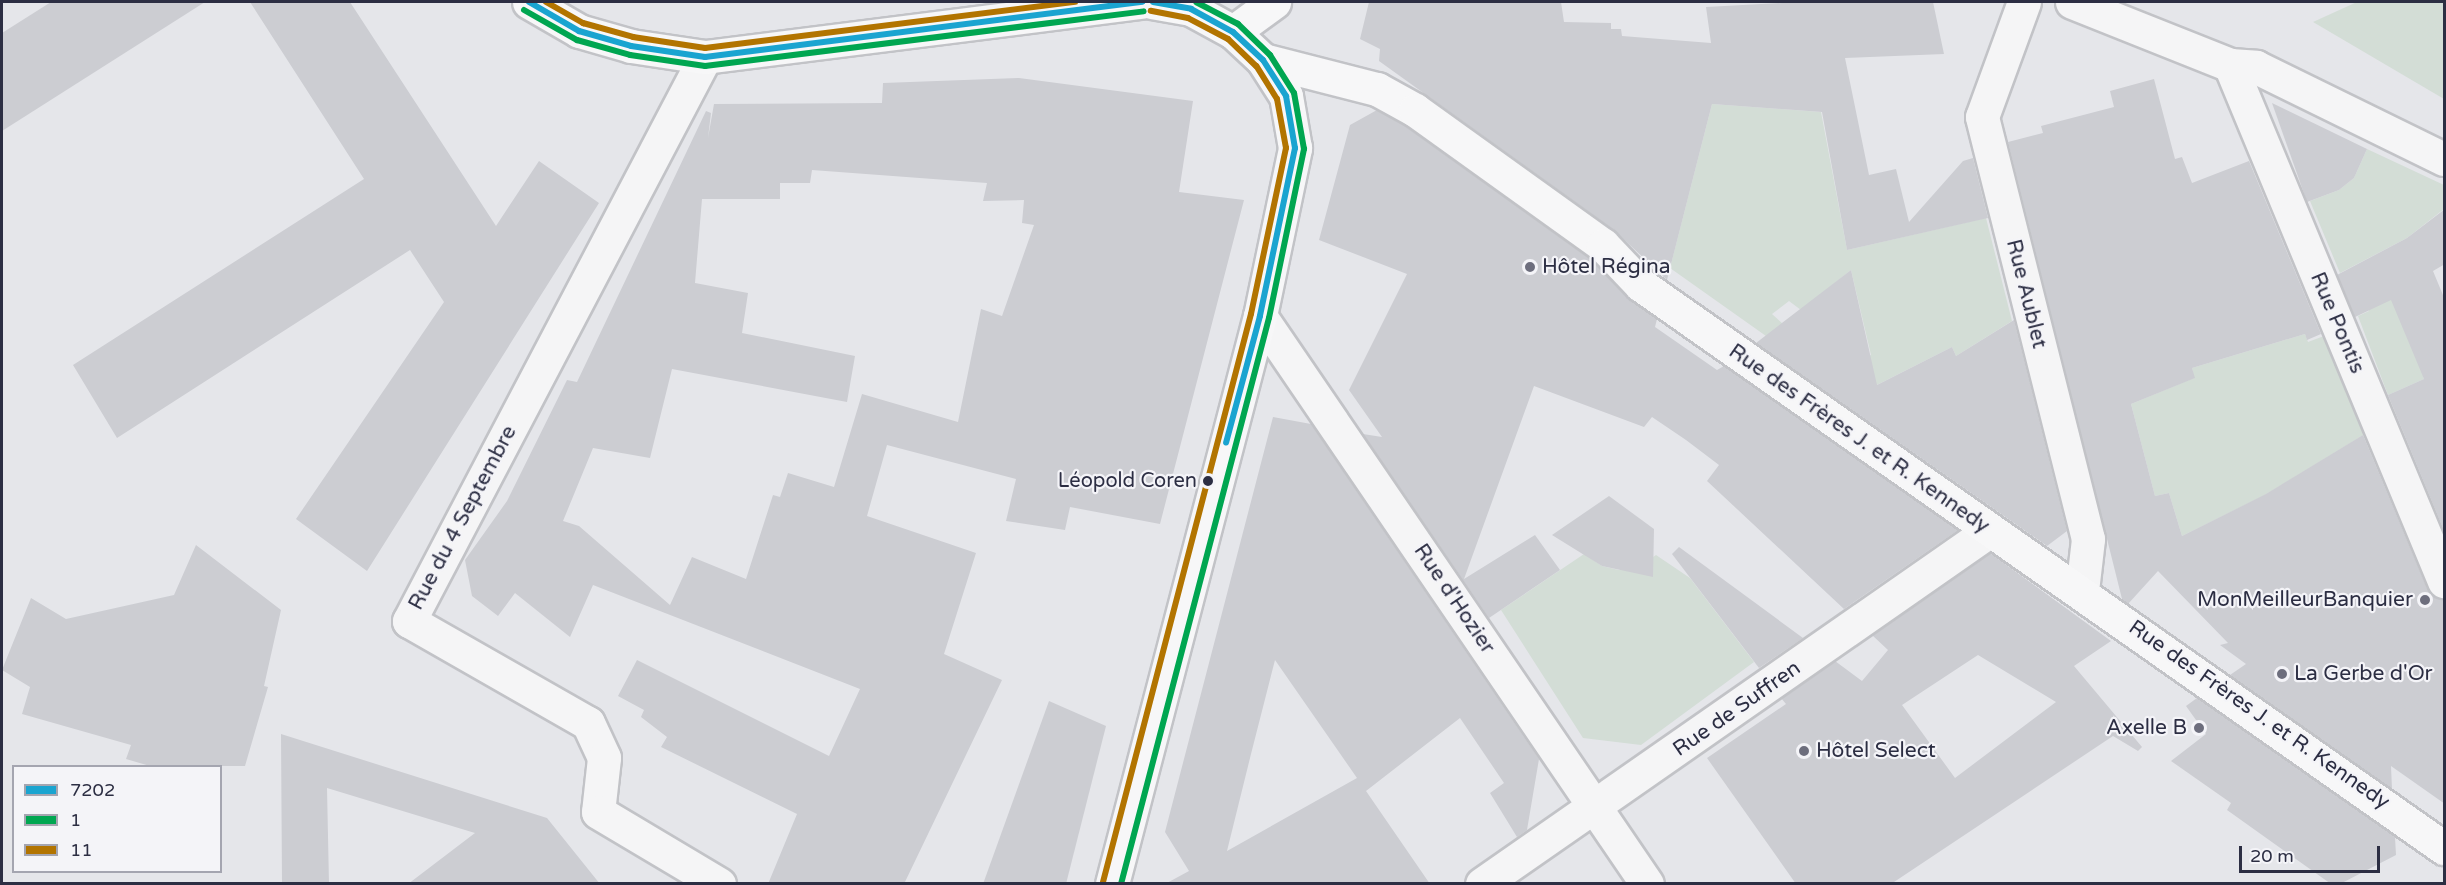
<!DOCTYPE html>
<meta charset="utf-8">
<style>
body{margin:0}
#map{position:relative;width:2446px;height:885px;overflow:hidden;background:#e5e6ea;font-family:"Varela Round",sans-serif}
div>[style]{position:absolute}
.green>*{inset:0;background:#d3ddd6}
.building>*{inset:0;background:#cccdd2}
.roads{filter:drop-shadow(2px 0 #c2c3c7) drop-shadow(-2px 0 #c2c3c7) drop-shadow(0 2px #c2c3c7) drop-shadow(0 -2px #c2c3c7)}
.street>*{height:33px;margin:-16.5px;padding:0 16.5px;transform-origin:16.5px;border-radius:16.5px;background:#f5f5f6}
.secondary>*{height:33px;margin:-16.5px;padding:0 16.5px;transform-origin:16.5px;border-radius:16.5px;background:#f7f7f8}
.primary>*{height:33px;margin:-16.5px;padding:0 16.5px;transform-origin:16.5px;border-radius:16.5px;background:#f7f7f8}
.bus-1>*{height:6px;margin:-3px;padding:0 3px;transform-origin:3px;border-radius:3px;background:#1aa4d0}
.bus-2>*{height:6px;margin:-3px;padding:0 3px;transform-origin:3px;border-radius:3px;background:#00a651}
.bus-3>*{height:6px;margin:-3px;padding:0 3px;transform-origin:3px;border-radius:3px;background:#b27400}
.dots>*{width:16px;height:16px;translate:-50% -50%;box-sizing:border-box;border:3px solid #f4f4f8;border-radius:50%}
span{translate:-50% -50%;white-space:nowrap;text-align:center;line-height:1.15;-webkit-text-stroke:4.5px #f4f4f8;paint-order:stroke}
.bus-label{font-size:20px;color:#2c2e43}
.right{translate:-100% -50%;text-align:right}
.poi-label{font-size:21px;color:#2c2e43}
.left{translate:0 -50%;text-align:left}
.street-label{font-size:21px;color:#2c2e43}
.frame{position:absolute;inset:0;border:3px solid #2c2e43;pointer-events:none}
.legend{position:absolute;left:12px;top:765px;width:210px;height:108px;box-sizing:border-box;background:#f4f4f8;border:2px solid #a4a5b0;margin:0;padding:8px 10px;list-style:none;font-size:18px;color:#2c2e43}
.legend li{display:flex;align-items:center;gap:12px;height:30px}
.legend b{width:30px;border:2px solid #a4a5b0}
.scale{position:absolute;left:2239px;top:846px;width:141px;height:27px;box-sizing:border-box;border:3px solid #2c2e43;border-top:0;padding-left:8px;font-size:18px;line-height:21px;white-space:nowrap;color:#2c2e43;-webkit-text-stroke:4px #f4f4f8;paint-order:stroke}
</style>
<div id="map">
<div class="green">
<div style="clip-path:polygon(2357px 2px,2444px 2px,2444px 99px,2313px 22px)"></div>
<div style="clip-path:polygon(1712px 104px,1821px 112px,1847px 250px,1986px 218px,2012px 321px,1956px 356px,1952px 347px,1853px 397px,1829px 381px,1871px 355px,1851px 270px,1801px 310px,1789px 301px,1772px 314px,1783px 324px,1766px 336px,1670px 268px)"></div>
<div style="clip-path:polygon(2367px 149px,2444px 185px,2444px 209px,2407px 238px,2340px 273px,2310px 201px,2339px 190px,2354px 178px)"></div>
<div style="clip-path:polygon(2399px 288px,2424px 379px,2388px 395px,2358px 316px,2369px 311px,2367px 306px)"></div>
<div style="clip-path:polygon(2305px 334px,2308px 342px,2324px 336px,2365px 434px,2265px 495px,2182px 536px,2169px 493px,2155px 496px,2131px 404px,2194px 378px,2192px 368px)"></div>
<div style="clip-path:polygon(1584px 554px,1602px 566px,1619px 570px,1643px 564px,1656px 555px,1690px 578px,1754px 662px,1641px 745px,1583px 738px,1501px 610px)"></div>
</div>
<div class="building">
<div style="clip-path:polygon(51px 2px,205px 2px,2px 131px,2px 33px)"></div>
<div style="clip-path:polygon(250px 2px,350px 2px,496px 226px,539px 161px,599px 203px,367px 571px,296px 519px,444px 302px,410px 250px,117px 438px,73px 365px,364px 179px)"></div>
<div style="clip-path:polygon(1369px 2px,1561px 2px,1564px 22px,1611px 23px,1611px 29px,1621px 29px,1622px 36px,1711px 43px,1706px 7px,1801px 2px,1933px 2px,1944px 54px,1845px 58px,1869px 175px,1896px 169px,1909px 222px,1963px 161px,1973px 158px,1988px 218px,1847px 250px,1822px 112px,1712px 104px,1667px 280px,1614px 230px,1379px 61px,1380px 49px,1360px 39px)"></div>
<div style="clip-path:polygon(evenodd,1019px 78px,1193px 101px,1179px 192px,1244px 200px,1160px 524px,1070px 507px,1065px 530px,1006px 521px,1016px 479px,887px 445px,867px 516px,976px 553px,944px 654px,1002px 680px,904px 884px,768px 884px,797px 814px,661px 747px,667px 737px,641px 717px,644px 710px,618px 696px,637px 660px,829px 756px,860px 689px,593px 585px,570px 637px,515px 593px,498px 616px,472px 596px,465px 560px,507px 501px,567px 380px,577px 382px,706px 111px,711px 113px,708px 138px,714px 104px,882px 103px,883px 83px,1019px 78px,812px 170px,987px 183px,983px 201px,1024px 200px,1022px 223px,1034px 225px,1002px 316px,981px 309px,958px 422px,862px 394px,834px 487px,788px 473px,780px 497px,773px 495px,746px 579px,692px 557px,670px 605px,579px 526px,563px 521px,593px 448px,650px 458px,672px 369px,847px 402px,855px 356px,742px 333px,748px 293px,695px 283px,702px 199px,780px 199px,780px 183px,810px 183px,812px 170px)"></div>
<div style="clip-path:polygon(2154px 79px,2175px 159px,2182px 157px,2192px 183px,2249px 161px,2321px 334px,2307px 340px,2305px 334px,2192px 368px,2195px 378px,2131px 404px,2155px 496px,2169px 493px,2182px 536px,2266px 494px,2363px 435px,2427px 588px,2433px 596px,2445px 599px,2445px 804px,2391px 766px,2392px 789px,2230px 675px,2246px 664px,2220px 645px,2228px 643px,2158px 571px,2128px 604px,2122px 599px,2008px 142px,2043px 133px,2041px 126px,2114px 107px,2110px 91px)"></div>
<div style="clip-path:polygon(2272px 103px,2367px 149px,2354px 178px,2339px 190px,2307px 202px)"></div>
<div style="clip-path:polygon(1377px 110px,1405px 126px,1591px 259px,1628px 298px,1657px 319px,1655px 327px,1717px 370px,1724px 366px,1958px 530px,1844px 609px,1707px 481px,1719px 465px,1686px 440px,1652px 417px,1644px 427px,1534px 386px,1464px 579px,1535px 535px,1560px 570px,1489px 618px,1363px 434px,1382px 437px,1349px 390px,1407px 274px,1319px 240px,1350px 125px)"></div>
<div style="clip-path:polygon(2445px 209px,2445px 264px,2433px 271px,2445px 300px,2445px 533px,2388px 395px,2424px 379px,2391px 300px,2355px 317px,2337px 275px,2407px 238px)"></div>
<div style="clip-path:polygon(1851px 270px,1877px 385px,1952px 347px,1956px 356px,2014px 320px,2067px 531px,2047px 546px,1756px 343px)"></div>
<div style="clip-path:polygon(evenodd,1273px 417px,1311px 424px,1539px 759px,1527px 830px,1517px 837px,1490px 793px,1504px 783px,1460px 718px,1366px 791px,1430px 884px,1165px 884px,1189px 871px,1165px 832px,1273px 417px,1275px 660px,1357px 778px,1227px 851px,1251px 754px,1275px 660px)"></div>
<div style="clip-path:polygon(1609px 496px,1654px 529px,1653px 577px,1602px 566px,1552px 535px)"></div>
<div style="clip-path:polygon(196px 545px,281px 610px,264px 686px,268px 687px,245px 766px,150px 766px,126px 759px,131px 745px,22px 714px,30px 687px,2px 670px,31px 598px,66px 619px,174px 595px)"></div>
<div style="clip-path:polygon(1679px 547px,1803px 638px,1759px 668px,1672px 554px)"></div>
<div style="clip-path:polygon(evenodd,1990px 553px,2111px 641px,2074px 666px,2142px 747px,2138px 751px,2113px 736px,1891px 884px,1796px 884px,1707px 758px,1786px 704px,1781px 698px,1835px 661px,1862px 681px,1888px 650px,1872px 635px,1990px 553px,1978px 655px,2056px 702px,1955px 778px,1902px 705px,1978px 655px)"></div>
<div style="clip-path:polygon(2197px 698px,2395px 837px,2396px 855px,2340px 884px,2331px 884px,2227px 810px,2231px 803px,2171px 761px,2206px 734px,2186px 706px)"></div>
<div style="clip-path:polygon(1049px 701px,1106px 726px,1066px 884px,983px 884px)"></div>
<div style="clip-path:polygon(281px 734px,547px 818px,600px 884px,408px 884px,475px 833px,327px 788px,329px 884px,282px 884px)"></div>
</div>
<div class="roads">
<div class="street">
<div style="left:2024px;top:2px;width:122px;rotate:110.1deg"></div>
<div style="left:1982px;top:117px;width:435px;rotate:75.9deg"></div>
<div style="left:2088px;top:539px;width:52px;rotate:96.6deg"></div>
<div style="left:2072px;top:2px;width:170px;rotate:21.7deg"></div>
<div style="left:2230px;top:65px;width:26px;rotate:4deg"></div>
<div style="left:2256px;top:67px;width:209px;rotate:26.1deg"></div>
<div style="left:705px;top:57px;width:637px;rotate:117.69deg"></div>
<div style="left:409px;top:621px;width:206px;rotate:29.7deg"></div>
<div style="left:588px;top:723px;width:38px;rotate:65deg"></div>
<div style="left:604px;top:758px;width:54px;rotate:96.3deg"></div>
<div style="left:598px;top:812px;width:141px;rotate:30.8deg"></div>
<div style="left:2230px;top:65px;width:559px;rotate:67.47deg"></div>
<div style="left:1260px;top:316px;width:687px;rotate:55.73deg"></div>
<div style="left:1482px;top:884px;width:618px;rotate:-34.85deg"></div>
</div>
<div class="secondary">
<div style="left:1233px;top:32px;width:51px;rotate:-36.2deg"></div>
<div style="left:1263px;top:60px;width:118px;rotate:14.3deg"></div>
<div style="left:1377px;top:89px;width:43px;rotate:28.9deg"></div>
<div style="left:1415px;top:110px;width:231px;rotate:35.7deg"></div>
<div style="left:1603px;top:245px;width:55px;rotate:46.5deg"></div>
<div style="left:1641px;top:285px;width:981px;rotate:35.04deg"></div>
</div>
<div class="primary">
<div style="left:529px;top:2px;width:58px;rotate:30.1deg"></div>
<div style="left:579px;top:31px;width:54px;rotate:16.1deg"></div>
<div style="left:631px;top:46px;width:75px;rotate:8.5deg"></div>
<div style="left:705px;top:57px;width:441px;rotate:-7.2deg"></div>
<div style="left:1112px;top:884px;width:587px;rotate:-75.4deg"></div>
<div style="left:1260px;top:316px;width:172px;rotate:-78.2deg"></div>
<div style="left:1295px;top:148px;width:53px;rotate:-99.8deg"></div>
<div style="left:1286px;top:96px;width:43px;rotate:-122.6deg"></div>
<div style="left:1263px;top:60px;width:41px;rotate:-137deg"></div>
<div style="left:1233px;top:32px;width:48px;rotate:-151.3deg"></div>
<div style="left:1191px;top:9px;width:39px;rotate:-170deg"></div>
</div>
</div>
<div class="bus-1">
<div style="left:529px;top:2px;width:58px;rotate:30.1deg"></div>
<div style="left:579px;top:31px;width:54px;rotate:16.1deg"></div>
<div style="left:631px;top:46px;width:75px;rotate:8.5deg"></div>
<div style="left:705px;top:57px;width:441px;rotate:-7.2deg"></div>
<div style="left:1153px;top:2px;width:39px;rotate:10deg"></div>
<div style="left:1191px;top:9px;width:48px;rotate:28.7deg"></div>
<div style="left:1233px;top:32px;width:41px;rotate:43deg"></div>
<div style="left:1263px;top:60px;width:43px;rotate:57.4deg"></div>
<div style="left:1286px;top:96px;width:53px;rotate:80.2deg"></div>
<div style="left:1295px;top:148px;width:172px;rotate:101.8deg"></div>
<div style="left:1260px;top:316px;width:131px;rotate:105deg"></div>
</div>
<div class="bus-2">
<div style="left:524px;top:10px;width:61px;rotate:29.5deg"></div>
<div style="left:577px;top:40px;width:55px;rotate:15.8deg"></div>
<div style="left:630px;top:55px;width:76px;rotate:8.3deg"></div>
<div style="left:705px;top:66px;width:442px;rotate:-7.1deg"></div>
<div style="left:1121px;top:884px;width:585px;rotate:-75.35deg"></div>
<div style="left:1269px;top:318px;width:173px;rotate:-78.3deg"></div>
<div style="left:1304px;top:149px;width:57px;rotate:-100.1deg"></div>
<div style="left:1294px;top:93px;width:45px;rotate:-122.3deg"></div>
<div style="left:1270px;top:55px;width:45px;rotate:-135.9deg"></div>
<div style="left:1238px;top:24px;width:47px;rotate:-152.4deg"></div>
</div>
<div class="bus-3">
<div style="left:546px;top:2px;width:43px;rotate:29.6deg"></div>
<div style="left:583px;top:23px;width:52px;rotate:15.6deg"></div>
<div style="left:633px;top:37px;width:73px;rotate:8.7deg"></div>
<div style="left:705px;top:48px;width:373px;rotate:-7.1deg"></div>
<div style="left:1103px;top:882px;width:587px;rotate:-75.4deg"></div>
<div style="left:1251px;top:314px;width:170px;rotate:-78.1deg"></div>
<div style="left:1286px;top:148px;width:50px;rotate:-100.4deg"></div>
<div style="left:1277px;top:99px;width:39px;rotate:-122deg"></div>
<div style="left:1256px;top:66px;width:39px;rotate:-136deg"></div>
<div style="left:1228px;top:39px;width:45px;rotate:-152.3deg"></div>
<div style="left:1188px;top:18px;width:38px;rotate:-169deg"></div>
</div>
<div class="dots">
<div style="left:1530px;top:267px;background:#6d6e7d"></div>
<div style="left:1208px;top:481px;background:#2c2e43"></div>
<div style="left:2425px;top:600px;background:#6d6e7d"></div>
<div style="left:2282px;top:674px;background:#6d6e7d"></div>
<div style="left:2199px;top:728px;background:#6d6e7d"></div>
<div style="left:1804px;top:751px;background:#6d6e7d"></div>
</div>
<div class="bus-label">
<span class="right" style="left:1197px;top:481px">Léopold Coren</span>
</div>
<div class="poi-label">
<span class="left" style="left:1542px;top:267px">Hôtel Régina</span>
<span class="right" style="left:2413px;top:600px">MonMeilleurBanquier</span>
<span class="left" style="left:2294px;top:674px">La Gerbe d'Or</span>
<span class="right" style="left:2187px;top:728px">Axelle B</span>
<span class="left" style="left:1816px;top:751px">Hôtel Select</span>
</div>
<div class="street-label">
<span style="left:2026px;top:294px;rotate:76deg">Rue Aublet</span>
<span style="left:2337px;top:323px;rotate:67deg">Rue Pontis</span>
<span style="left:1859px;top:439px;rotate:35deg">Rue des Frères J. et R. Kennedy</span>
<span style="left:463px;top:518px;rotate:-62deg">Rue du 4 Septembre</span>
<span style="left:1454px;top:599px;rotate:56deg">Rue d'Hozier</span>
<span style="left:1737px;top:709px;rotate:-35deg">Rue de Suffren</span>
<span style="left:2259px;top:715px;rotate:35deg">Rue des Frères J. et R. Kennedy</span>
</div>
<div class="frame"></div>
<ul class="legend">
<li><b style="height:8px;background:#1aa4d0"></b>7202</li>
<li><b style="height:8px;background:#00a651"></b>1</li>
<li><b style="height:8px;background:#b27400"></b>11</li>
</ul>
<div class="scale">20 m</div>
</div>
